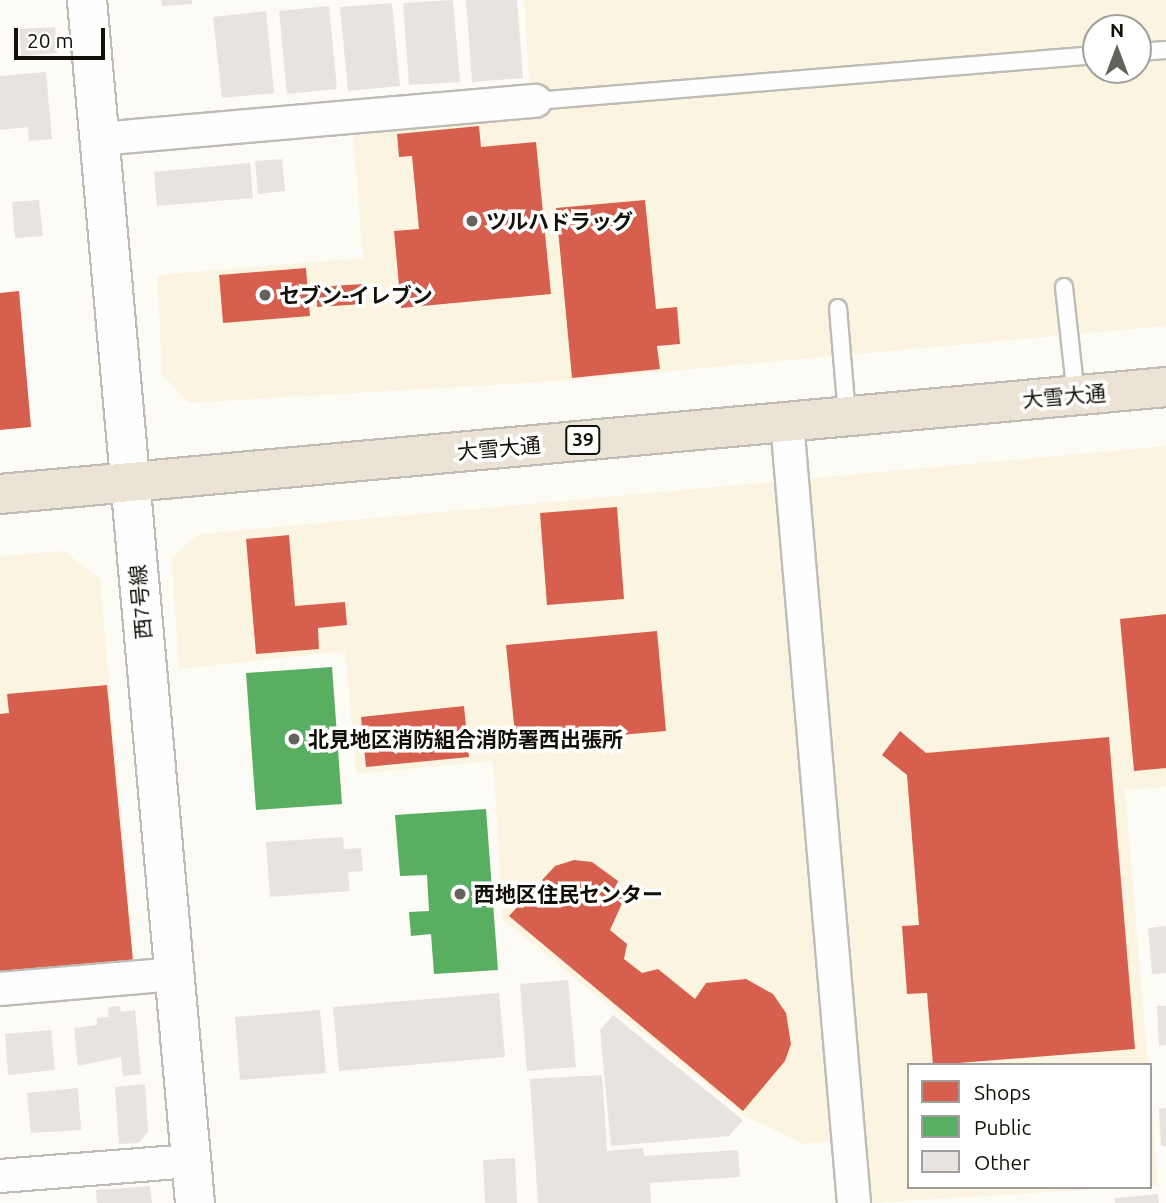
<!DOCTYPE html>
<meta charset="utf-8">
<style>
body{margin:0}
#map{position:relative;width:1166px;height:1203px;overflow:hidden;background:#fcfbf5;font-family:Ubuntu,"Noto Sans JP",sans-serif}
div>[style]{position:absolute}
.built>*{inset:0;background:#fbf4e1}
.shops>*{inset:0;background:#d6604d}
.public>*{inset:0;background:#5aae61}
.building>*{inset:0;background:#e9e3df}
.roads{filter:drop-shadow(2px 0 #bebcb5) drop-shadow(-2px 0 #bebcb5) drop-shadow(0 2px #bebcb5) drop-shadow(0 -2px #bebcb5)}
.lane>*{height:16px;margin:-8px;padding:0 8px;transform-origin:8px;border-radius:8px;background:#fffefe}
.street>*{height:32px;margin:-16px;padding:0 16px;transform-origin:16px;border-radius:16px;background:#fffefe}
.secondary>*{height:38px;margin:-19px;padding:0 19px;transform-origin:19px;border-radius:19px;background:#fffefe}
.highway>*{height:38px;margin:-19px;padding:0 19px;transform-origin:19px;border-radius:19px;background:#ebe4d6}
.dots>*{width:19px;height:19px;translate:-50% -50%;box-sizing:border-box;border:4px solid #fff;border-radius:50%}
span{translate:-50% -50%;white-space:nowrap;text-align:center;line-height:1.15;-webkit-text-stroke:7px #fff;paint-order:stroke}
.shield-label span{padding:2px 5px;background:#fff;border:2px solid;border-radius:5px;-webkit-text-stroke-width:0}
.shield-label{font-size:19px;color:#131008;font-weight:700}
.poi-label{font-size:21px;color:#131008;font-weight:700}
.left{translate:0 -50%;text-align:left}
.street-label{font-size:21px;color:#131008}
.legend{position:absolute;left:907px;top:1063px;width:245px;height:126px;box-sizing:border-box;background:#fff;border:2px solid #a19f9c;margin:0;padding:9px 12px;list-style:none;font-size:21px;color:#131008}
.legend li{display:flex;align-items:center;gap:14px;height:35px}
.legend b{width:35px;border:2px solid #a19f9c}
.north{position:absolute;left:1082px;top:14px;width:70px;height:70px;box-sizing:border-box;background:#fff;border:2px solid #a19f9c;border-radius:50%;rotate:0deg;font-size:19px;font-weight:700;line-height:28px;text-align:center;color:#131008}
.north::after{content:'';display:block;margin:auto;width:24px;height:32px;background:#65625b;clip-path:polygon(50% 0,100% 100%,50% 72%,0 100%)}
.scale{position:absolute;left:14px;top:28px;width:91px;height:32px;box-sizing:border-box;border:4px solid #131008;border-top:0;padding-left:9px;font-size:21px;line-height:24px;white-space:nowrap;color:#131008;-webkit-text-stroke:5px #fff;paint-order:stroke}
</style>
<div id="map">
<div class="built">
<div style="clip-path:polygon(evenodd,524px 0,1166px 0,1166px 326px,559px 381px,188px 403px,162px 374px,157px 275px,363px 258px,353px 134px,532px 118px,524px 0,1096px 28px,1138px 28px,1138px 70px,1096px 70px,1096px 28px)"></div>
<div style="clip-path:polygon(1166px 446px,1166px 787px,1125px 790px,1148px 1065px,909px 1065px,909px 1187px,1131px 1187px,870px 1203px,866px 1137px,804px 1144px,745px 1116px,503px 920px,493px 761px,356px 774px,345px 651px,179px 669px,171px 557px,200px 534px)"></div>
<div style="clip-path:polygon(64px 551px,100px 579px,134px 962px,0 975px,0 556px)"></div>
<div style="clip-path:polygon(1150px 1089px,1158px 1185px,1150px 1186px)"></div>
</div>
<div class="shops">
<div style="clip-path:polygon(479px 126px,481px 147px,536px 142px,551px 294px,401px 308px,394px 231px,419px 229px,412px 156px,399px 157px,397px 134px)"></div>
<div style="clip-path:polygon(645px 200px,656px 309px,677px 307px,680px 344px,657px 346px,660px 369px,572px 378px,556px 208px)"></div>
<div style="clip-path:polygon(306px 268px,310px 316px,223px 323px,219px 275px)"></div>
<div style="clip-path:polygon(363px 284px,364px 304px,317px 307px,316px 287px)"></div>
<div style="clip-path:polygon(19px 291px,31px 427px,0 430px,0 293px)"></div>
<div style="clip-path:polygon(617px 507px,624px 599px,547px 605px,540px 513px)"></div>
<div style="clip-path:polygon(289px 535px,295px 606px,345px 602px,347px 625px,318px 628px,319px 649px,256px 654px,246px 539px)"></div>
<div style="clip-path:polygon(1166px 614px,1166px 768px,1134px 771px,1120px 619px)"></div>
<div style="clip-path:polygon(657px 631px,666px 731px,516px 744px,506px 645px)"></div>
<div style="clip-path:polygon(107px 685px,133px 961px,0 973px,0 714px,9px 713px,7px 694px)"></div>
<div style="clip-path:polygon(464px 706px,469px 757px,366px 767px,361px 717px)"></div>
<div style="clip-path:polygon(900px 731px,926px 753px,1109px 737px,1135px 1049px,933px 1065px,927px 993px,907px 994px,902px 926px,919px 925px,907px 775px,882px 755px)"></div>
<div style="clip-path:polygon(574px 860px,592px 862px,618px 881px,624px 899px,610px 930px,627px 944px,624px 959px,642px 973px,658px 969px,695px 999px,706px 983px,746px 979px,773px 994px,786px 1013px,791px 1044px,785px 1061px,743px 1111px,509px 916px,555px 866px)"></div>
</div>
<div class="public">
<div style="clip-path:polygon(332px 667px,342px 804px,256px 810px,246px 673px)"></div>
<div style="clip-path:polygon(486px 809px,498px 970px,434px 974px,431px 934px,411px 936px,409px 912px,429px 911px,427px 875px,400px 876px,395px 815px)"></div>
</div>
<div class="building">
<div style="clip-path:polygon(161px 0,192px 0,192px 4px,162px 6px)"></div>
<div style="clip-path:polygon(453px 0,460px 82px,409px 85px,403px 3px)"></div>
<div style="clip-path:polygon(466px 0,517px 0,523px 78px,472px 82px)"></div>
<div style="clip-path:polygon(392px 3px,400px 86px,348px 91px,340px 7px)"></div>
<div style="clip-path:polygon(329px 6px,337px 89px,287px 94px,279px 11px)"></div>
<div style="clip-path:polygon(266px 11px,274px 93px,222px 98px,213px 17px)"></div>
<div style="clip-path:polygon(55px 27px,57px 53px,21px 56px,19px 29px)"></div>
<div style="clip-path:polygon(46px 72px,52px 139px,29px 141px,28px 127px,0 130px,0 76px)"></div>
<div style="clip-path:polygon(282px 159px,285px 191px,258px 194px,255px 161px)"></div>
<div style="clip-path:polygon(250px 163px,253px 198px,157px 206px,154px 172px)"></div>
<div style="clip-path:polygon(39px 200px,43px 236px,15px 238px,12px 202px)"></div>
<div style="clip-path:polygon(343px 837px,344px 849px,361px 848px,363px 871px,348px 872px,350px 891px,270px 897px,266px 842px)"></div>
<div style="clip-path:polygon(1166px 926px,1166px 973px,1152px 974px,1148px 928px)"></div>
<div style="clip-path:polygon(568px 980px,576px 1067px,527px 1071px,520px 984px)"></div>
<div style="clip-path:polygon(499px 993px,505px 1057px,339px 1071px,333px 1007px)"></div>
<div style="clip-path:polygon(120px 1006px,121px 1012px,135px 1010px,141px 1074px,123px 1076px,121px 1057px,78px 1066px,74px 1028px,97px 1025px,97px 1018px,109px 1017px,108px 1007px)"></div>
<div style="clip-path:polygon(1157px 1006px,1166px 1006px,1166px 1045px,1159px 1046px)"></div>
<div style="clip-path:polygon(320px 1010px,326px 1073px,240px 1080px,235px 1017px)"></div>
<div style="clip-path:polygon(613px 1015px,743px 1120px,729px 1136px,611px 1146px,600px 1030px)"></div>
<div style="clip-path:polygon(51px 1030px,55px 1070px,8px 1075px,5px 1034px)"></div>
<div style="clip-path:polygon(602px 1075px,607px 1151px,643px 1148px,644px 1156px,738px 1150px,740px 1177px,650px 1183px,651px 1203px,538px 1203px,530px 1079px)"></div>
<div style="clip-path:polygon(145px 1084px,148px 1132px,139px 1143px,119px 1144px,115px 1087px)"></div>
<div style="clip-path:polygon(78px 1088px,81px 1130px,31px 1133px,27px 1093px)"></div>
<div style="clip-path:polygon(1166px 1108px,1166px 1146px,1161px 1146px,1159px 1109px)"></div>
<div style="clip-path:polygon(515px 1158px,517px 1203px,485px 1203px,483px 1160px)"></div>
<div style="clip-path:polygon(150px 1186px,152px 1203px,97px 1203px,96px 1190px)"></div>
<div style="clip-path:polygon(1158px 1194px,1159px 1203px,1115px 1203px,1115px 1198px)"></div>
</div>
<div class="roads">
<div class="lane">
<div style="left:1138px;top:52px;width:28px;rotate:-4deg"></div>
<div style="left:535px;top:101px;width:563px;rotate:-4.69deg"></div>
<div style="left:1064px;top:287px;width:109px;rotate:83.7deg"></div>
<div style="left:838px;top:308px;width:108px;rotate:85.2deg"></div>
</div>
<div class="street">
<div style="left:99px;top:139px;width:438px;rotate:-5deg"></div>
<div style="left:787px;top:422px;width:784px;rotate:85.1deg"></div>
<div style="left:0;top:989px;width:176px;rotate:-4.9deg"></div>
<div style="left:0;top:1176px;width:192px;rotate:-4.5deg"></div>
</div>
<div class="secondary">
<div style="left:87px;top:0;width:1208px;rotate:84.87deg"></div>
</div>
<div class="highway">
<div style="left:0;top:494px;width:1171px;rotate:-5.24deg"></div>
</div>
</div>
<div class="dots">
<div style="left:472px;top:221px;background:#65625b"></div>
<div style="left:265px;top:295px;background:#65625b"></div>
<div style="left:294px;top:739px;background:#65625b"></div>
<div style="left:460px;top:894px;background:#65625b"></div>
</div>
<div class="shield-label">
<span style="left:583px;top:440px">39</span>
</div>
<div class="poi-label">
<span class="left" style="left:486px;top:221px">ツルハドラッグ</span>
<span class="left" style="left:279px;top:295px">セブン-イレブン</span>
<span class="left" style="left:308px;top:739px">北見地区消防組合消防署西出張所</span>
<span class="left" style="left:474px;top:894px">西地区住民センター</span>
</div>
<div class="street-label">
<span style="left:1064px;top:396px;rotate:-5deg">大雪大通</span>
<span style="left:499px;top:448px;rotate:-5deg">大雪大通</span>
<span style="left:140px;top:602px;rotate:-95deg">西7号線</span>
</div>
<ul class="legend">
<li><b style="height:19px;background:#d6604d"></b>Shops</li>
<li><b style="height:19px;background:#5aae61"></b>Public</li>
<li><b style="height:19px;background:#e9e3df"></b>Other</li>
</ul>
<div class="north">N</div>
<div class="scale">20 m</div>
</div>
